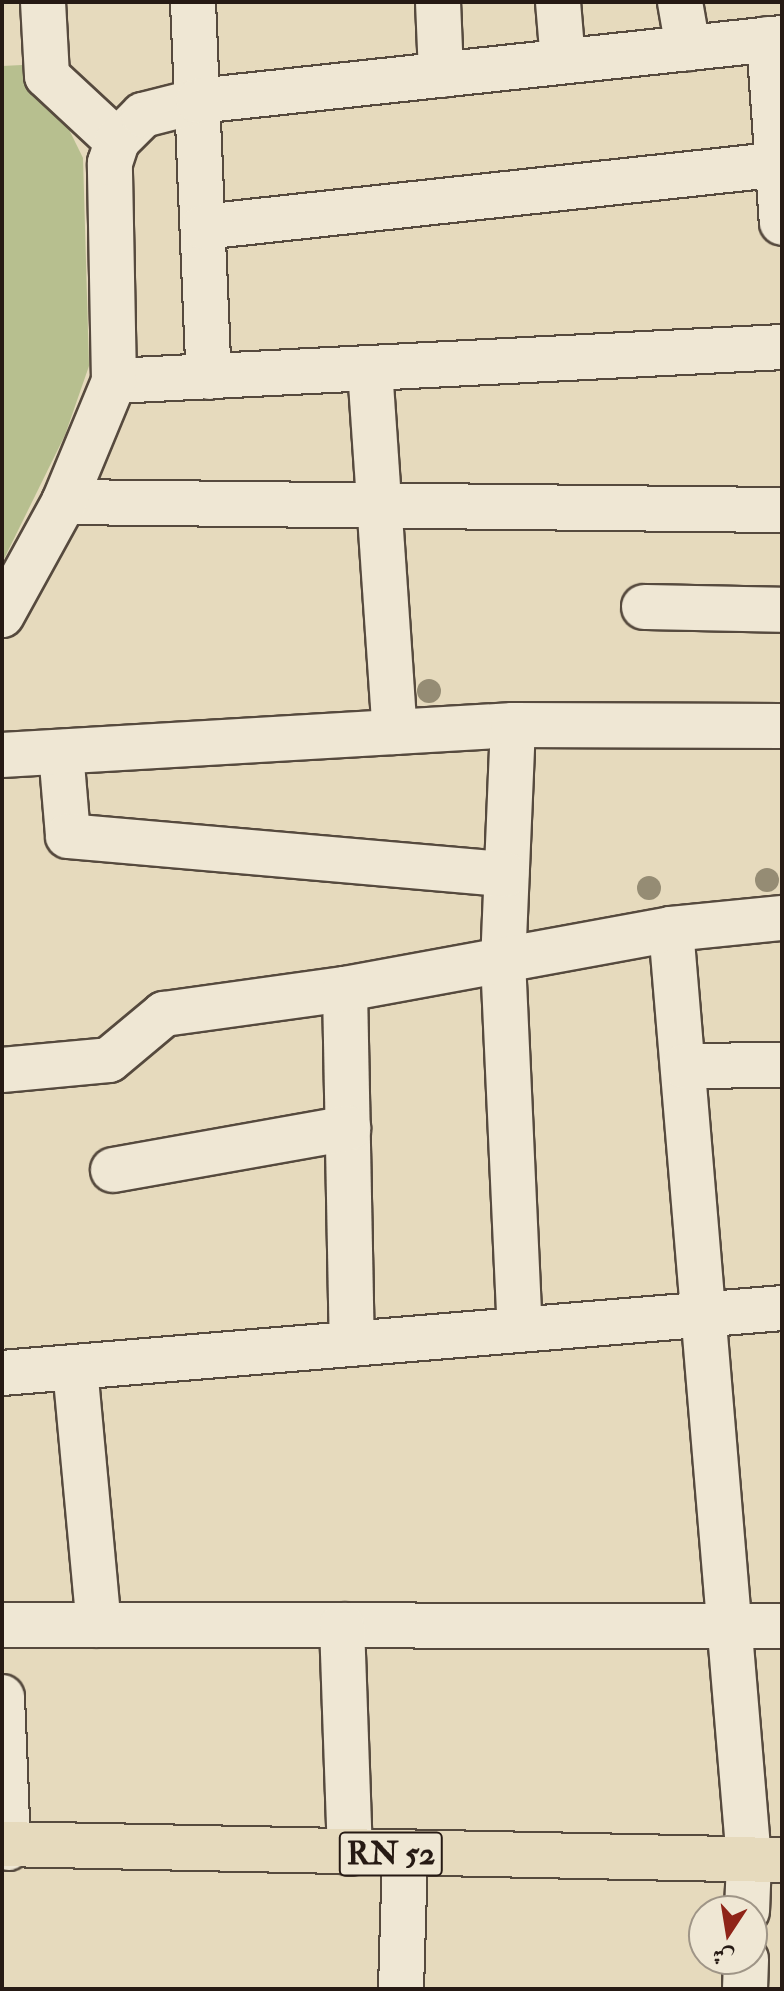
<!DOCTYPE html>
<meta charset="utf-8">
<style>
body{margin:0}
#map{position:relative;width:784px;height:1991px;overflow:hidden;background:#e6dabd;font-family:"IM FELL Double Pica",Amiri,serif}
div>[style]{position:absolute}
.green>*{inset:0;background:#b7bf8f}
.roads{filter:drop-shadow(2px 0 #564a3e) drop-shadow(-2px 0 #564a3e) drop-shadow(0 2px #564a3e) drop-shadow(0 -2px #564a3e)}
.minor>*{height:44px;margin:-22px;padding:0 22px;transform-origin:22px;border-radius:22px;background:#efe7d4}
.major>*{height:44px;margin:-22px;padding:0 22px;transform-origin:22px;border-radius:22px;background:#e6dabd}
.trees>*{width:24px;height:24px;margin:-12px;border-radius:50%;background:#958c74}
span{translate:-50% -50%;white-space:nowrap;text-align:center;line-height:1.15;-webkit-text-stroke:6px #efe7d4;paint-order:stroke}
.shield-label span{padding:2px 6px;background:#efe7d4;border:2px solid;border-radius:6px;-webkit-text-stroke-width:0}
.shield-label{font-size:32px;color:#261a14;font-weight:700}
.frame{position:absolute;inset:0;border:4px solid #261a14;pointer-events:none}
.north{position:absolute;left:688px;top:1895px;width:80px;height:80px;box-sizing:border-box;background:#efe7d4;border:2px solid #9f9587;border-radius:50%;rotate:192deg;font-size:22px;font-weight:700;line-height:32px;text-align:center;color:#261a14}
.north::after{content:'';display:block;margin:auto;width:28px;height:36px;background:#8f2418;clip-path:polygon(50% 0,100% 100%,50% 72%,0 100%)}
</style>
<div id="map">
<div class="green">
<div style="clip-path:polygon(22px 65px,57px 105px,83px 158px,89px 366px,65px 435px,2px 563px,2px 66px)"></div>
</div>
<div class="roads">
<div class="minor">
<div style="left:43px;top:2px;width:74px;rotate:86.9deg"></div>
<div style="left:47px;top:76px;width:96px;rotate:42.9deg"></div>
<div style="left:193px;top:2px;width:375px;rotate:87.6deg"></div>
<div style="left:438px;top:2px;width:73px;rotate:87.6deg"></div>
<div style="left:558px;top:2px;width:59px;rotate:85.2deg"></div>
<div style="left:680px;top:2px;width:47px;rotate:80.1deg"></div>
<div style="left:769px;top:39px;width:184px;rotate:86deg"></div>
<div style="left:203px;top:227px;width:582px;rotate:-6.21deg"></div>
<div style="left:370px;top:369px;width:364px;rotate:86.1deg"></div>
<div style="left:114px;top:381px;width:669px;rotate:-2.91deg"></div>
<div style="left:64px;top:502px;width:718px;rotate:0.64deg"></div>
<div style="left:644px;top:607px;width:138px;rotate:1.2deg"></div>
<div style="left:2px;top:615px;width:129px;rotate:-61.2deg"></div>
<div style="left:64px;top:502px;width:131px;rotate:-67.5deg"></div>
<div style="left:114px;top:381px;width:218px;rotate:-91.1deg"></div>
<div style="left:110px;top:163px;width:23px;rotate:-72deg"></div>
<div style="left:117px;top:141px;width:37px;rotate:-45deg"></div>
<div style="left:143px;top:115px;width:57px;rotate:-14.3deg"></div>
<div style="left:198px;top:101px;width:587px;rotate:-6.16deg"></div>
<div style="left:513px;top:725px;width:235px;rotate:92.4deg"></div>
<div style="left:503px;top:960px;width:370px;rotate:87.4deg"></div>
<div style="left:61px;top:752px;width:84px;rotate:85.2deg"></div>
<div style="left:68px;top:836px;width:440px;rotate:5deg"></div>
<div style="left:2px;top:755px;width:512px;rotate:-3.36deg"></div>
<div style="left:513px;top:725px;width:269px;rotate:0.2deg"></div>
<div style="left:671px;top:929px;width:934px;rotate:85.21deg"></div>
<div style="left:749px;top:1860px;width:51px;rotate:92.2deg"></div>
<div style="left:345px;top:989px;width:355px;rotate:88.9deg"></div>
<div style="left:684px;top:1066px;width:98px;rotate:-0.6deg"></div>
<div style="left:2px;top:1070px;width:107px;rotate:-5.3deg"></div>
<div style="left:109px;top:1060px;width:72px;rotate:-39.9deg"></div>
<div style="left:164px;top:1014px;width:183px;rotate:-7.9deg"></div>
<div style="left:345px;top:989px;width:331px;rotate:-10.4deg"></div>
<div style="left:671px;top:929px;width:112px;rotate:-5.7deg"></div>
<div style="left:113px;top:1170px;width:239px;rotate:-10.1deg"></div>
<div style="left:75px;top:1368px;width:258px;rotate:84.7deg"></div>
<div style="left:2px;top:1373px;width:783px;rotate:-4.76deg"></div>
<div style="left:2px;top:1625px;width:780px;rotate:0.07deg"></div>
<div style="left:342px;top:1625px;width:228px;rotate:88deg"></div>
<div style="left:2px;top:1697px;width:151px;rotate:87.7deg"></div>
<div style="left:401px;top:1989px;width:134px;rotate:-88.3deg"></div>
<div style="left:745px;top:1989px;width:30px;rotate:-88deg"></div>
</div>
<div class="major">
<div style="left:2px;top:1844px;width:780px;rotate:1.18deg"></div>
</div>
</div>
<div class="trees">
<div style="left:429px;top:691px"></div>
<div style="left:767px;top:880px"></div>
<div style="left:649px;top:888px"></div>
</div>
<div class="shield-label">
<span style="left:391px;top:1854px">RN 52</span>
</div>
<div class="frame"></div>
<div class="north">ش</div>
</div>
